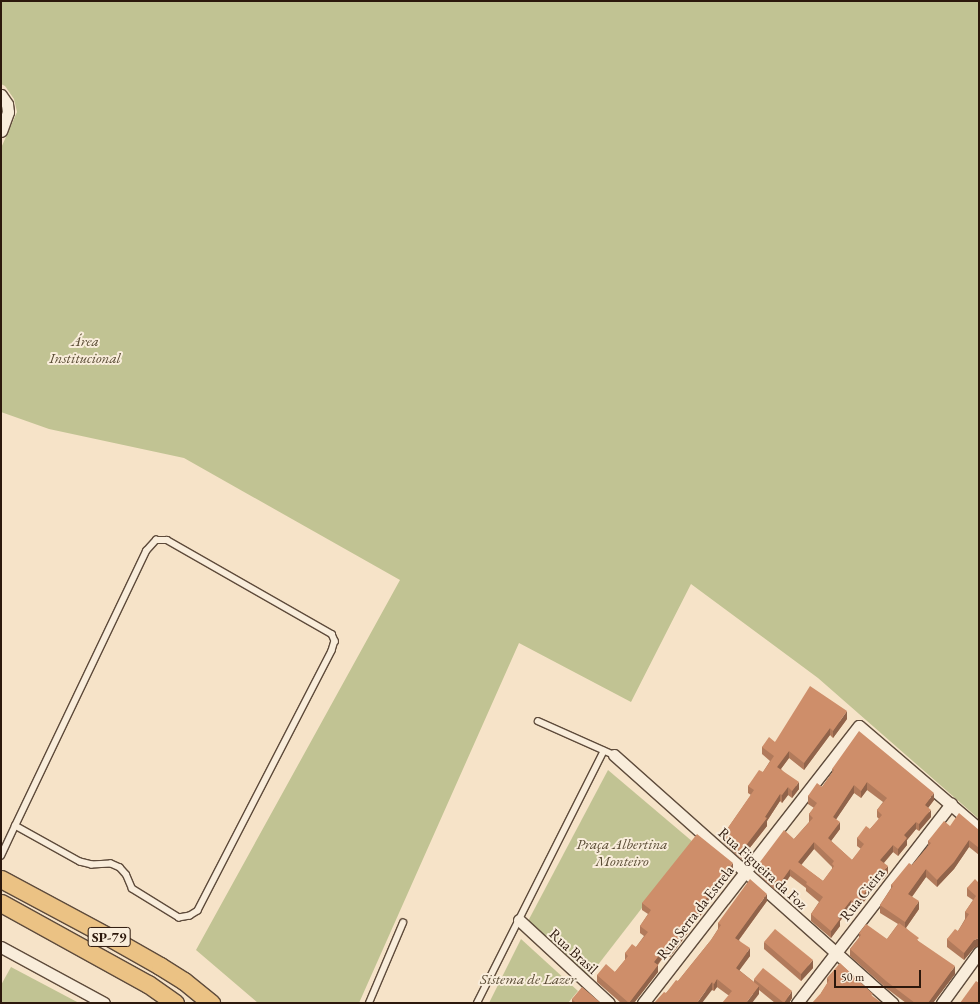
<!DOCTYPE html>
<meta charset="utf-8">
<style>
body{margin:0}
#map{position:relative;width:980px;height:1004px;overflow:hidden;background:#f6e3c8;font-family:"EB Garamond",serif}
div>[style]{position:absolute}
.green>*{inset:0;background:#c1c393}
.roads{filter:drop-shadow(1px 0 #5e4b3b) drop-shadow(-1px 0 #5e4b3b) drop-shadow(0 1px #5e4b3b) drop-shadow(0 -1px #5e4b3b)}
.lane>*{height:5.5px;margin:-2.75px;padding:0 2.75px;transform-origin:2.75px;border-radius:2.75px;background:#f9eddb}
.street>*{height:11px;margin:-5.5px;padding:0 5.5px;transform-origin:5.5px;border-radius:5.5px;background:#f9eddb}
.primary>*{height:17px;margin:-8.5px;padding:0 8.5px;transform-origin:8.5px;border-radius:8.5px;background:#ebc284}
.wall>*{inset:0;background:#b17a5b}
.shaded-wall>*{inset:0;background:#90634a}
.building>*{inset:0;background:#ce8e6a}
span{translate:-50% -50%;white-space:nowrap;text-align:center;line-height:1.15;-webkit-text-stroke:4px #f9eddb;paint-order:stroke}
.shield-label span{padding:1px 3px;background:#f9eddb;border:1px solid;border-radius:3px;-webkit-text-stroke-width:0}
.shield-label{font-size:14px;color:#2c180c;font-weight:700}
.park-label{font-size:15px;color:#594b34;font-style:italic}
.street-label{font-size:15px;color:#2c180c}
.frame{position:absolute;inset:0;border:2px solid #2c180c;pointer-events:none}
.scale{position:absolute;left:834px;top:970px;width:87px;height:18px;box-sizing:border-box;border:2px solid #2c180c;border-top:0;padding-left:5px;font-size:12px;line-height:14px;white-space:nowrap;color:#2c180c;-webkit-text-stroke:3px #f9eddb;paint-order:stroke}
</style>
<div id="map">
<div class="green">
<div style="clip-path:polygon(1px 1px,979px 1px,979px 819px,818px 678px,691px 584px,631px 702px,519px 643px,359px 1003px,258px 1003px,196px 950px,400px 580px,184px 458px,49px 429px,1px 412px,1px 148px,17px 112px,14px 99px,5px 86px,1px 84px)"></div>
<div style="clip-path:polygon(608px 770px,693px 842px,587px 979px,527px 923px)"></div>
<div style="clip-path:polygon(521px 939px,578px 991px,568px 1003px,489px 1003px)"></div>
<div style="clip-path:polygon(11px 967px,79px 1003px,1px 1003px,1px 985px)"></div>
</div>
<div class="roads">
<div class="lane">
<div style="left:538px;top:721px;width:83px;rotate:24.1deg"></div>
<div style="left:1px;top:856px;width:33px;rotate:-65deg"></div>
<div style="left:15px;top:826px;width:305px;rotate:-64.5deg"></div>
<div style="left:146px;top:551px;width:15px;rotate:-48deg"></div>
<div style="left:156px;top:540px;width:11px"></div>
<div style="left:167px;top:540px;width:190px;rotate:29.7deg"></div>
<div style="left:332px;top:634px;width:8px;rotate:67deg"></div>
<div style="left:335px;top:641px;width:10px;rotate:107deg"></div>
<div style="left:332px;top:651px;width:292px;rotate:117.3deg"></div>
<div style="left:198px;top:911px;width:9px;rotate:148deg"></div>
<div style="left:190px;top:916px;width:11px;rotate:170deg"></div>
<div style="left:179px;top:918px;width:55px;rotate:-148.3deg"></div>
<div style="left:132px;top:889px;width:15px;rotate:-113deg"></div>
<div style="left:126px;top:875px;width:9px;rotate:-131deg"></div>
<div style="left:120px;top:868px;width:10px;rotate:-156deg"></div>
<div style="left:111px;top:864px;width:19px;rotate:177deg"></div>
<div style="left:92px;top:865px;width:12px;rotate:-166deg"></div>
<div style="left:80px;top:862px;width:74px;rotate:-151deg"></div>
<div style="left:369px;top:1003px;width:87px;rotate:-67deg"></div>
<div style="left:477px;top:1003px;width:282px;rotate:-63.3deg"></div>
</div>
<div class="street">
<div style="left:1px;top:95px;width:11px;rotate:56deg"></div>
<div style="left:7px;top:104px;width:8px;rotate:83deg"></div>
<div style="left:8px;top:112px;width:20px;rotate:110deg"></div>
<div style="left:614px;top:755px;width:373px;rotate:41.7deg"></div>
<div style="left:519px;top:920px;width:122px;rotate:42.7deg"></div>
<div style="left:1px;top:947px;width:117px;rotate:28.5deg"></div>
<div style="left:643px;top:1003px;width:351px;rotate:-52.1deg"></div>
<div style="left:859px;top:726px;width:158px;rotate:40.6deg"></div>
<div style="left:797px;top:1003px;width:252px;rotate:-52.3deg"></div>
<div style="left:942px;top:1003px;width:63px;rotate:-54deg"></div>
</div>
<div class="primary">
<div style="left:1px;top:879px;width:123px;rotate:28.2deg"></div>
<div style="left:109px;top:937px;width:59px;rotate:29.6deg"></div>
<div style="left:160px;top:966px;width:28px;rotate:32deg"></div>
<div style="left:184px;top:981px;width:35px;rotate:39deg"></div>
<div style="left:1px;top:903px;width:168px;rotate:28.9deg"></div>
<div style="left:148px;top:984px;width:33px;rotate:35deg"></div>
</div>
</div>
<div class="wall">
<div style="clip-path:polygon(847px 719px,833px 738px,830px 735px,804px 770px,789px 758px,781px 769px,799px 789px,792px 798px,788px 795px,782px 803px,780px 801px,767px 821px,767px 826px,741px 859px,723px 842px,723px 835px,751px 795px,748px 793px,748px 786px,763px 772px,770px 761px,762px 754px,762px 747px,775px 742px)"></div>
<div style="clip-path:polygon(evenodd,832px 769px,934px 800px,928px 808px,931px 817px,919px 831px,916px 829px,907px 840px,907px 845px,898px 856px,893px 852px,884px 863px,888px 873px,856px 911px,851px 907px,840px 921px,840px 926px,831px 938px,811px 921px,811px 914px,819px 902px,806px 891px,806px 888px,790px 876px,780px 891px,776px 888px,775px 890px,757px 873px,757px 866px,794px 839px,809px 822px,809px 814px,814px 808px,808px 804px,808px 796px,822px 787px,832px 773px,832px 769px,867px 790px,883px 802px,877px 810px,877px 817px,879px 819px,870px 829px,857px 838px,857px 846px,861px 849px,852px 860px,831px 841px,840px 829px,836px 819px,854px 793px,861px 798px,867px 790px,832px 769px,814px 849px,832px 867px,832px 869px,823px 881px,801px 865px,814px 849px)"></div>
<div style="clip-path:polygon(950px 826px,979px 830px,979px 855px,969px 847px,954px 869px,937px 887px,926px 877px,912px 897px,919px 909px,906px 928px,919px 942px,955px 974px,933px 1003px,906px 1003px,886px 988px,850px 956px,850px 949px,859px 938px,859px 933px,887px 939px,898px 924px,880px 913px,880px 905px,891px 888px,891px 885px,912px 865px,928px 846px,928px 841px)"></div>
<div style="clip-path:polygon(733px 871px,703px 910px,703px 912px,670px 957px,666px 953px,658px 965px,658px 972px,634px 1003px,621px 1003px,597px 982px,597px 975px,615px 972px,625px 960px,625px 953px,636px 947px,644px 936px,640px 933px,640px 926px,648px 914px,642px 910px,642px 903px)"></div>
<div style="clip-path:polygon(978px 882px,974px 948px,964px 960px,947px 947px,947px 939px,958px 931px,965px 919px,965px 912px,973px 900px,967px 896px,967px 888px)"></div>
<div style="clip-path:polygon(767px 901px,739px 940px,750px 956px,739px 970px,754px 982px,754px 979px,792px 998px,789px 1003px,775px 1003px,759px 990px,759px 994px,728px 995px,717px 987px,714px 991px,712px 990px,666px 993px,678px 981px,711px 940px,718px 929px,718px 923px)"></div>
<div style="clip-path:polygon(764px 942px,813px 968px,801px 981px,764px 949px)"></div>
<div style="clip-path:polygon(827px 978px,873px 996px,821px 993px,827px 984px)"></div>
<div style="clip-path:polygon(572px 999px,601px 1003px,572px 1003px)"></div>
</div>
<div class="shaded-wall">
<div style="clip-path:polygon(847px 711px,847px 719px,833px 738px,833px 731px)"></div>
<div style="clip-path:polygon(830px 728px,830px 735px,804px 770px,804px 763px)"></div>
<div style="clip-path:polygon(789px 751px,789px 758px,777px 774px,777px 767px)"></div>
<div style="clip-path:polygon(799px 782px,799px 789px,792px 798px,792px 791px)"></div>
<div style="clip-path:polygon(867px 782px,867px 790px,861px 798px,861px 791px)"></div>
<div style="clip-path:polygon(854px 785px,854px 793px,833px 824px,833px 817px)"></div>
<div style="clip-path:polygon(788px 787px,788px 795px,782px 803px,782px 795px)"></div>
<div style="clip-path:polygon(934px 793px,934px 800px,925px 812px,925px 805px)"></div>
<div style="clip-path:polygon(780px 794px,780px 801px,767px 821px,767px 826px,741px 859px,741px 852px)"></div>
<div style="clip-path:polygon(931px 810px,931px 817px,919px 831px,919px 824px)"></div>
<div style="clip-path:polygon(840px 822px,840px 829px,828px 845px,828px 838px)"></div>
<div style="clip-path:polygon(916px 822px,916px 829px,907px 840px,907px 845px,898px 856px,898px 849px,904px 835px)"></div>
<div style="clip-path:polygon(969px 840px,969px 847px,954px 869px,937px 887px,937px 880px)"></div>
<div style="clip-path:polygon(814px 842px,814px 849px,798px 869px,798px 862px)"></div>
<div style="clip-path:polygon(893px 845px,893px 852px,880px 867px,880px 860px)"></div>
<div style="clip-path:polygon(733px 863px,733px 871px,703px 910px,703px 912px,670px 957px,670px 949px,702px 904px)"></div>
<div style="clip-path:polygon(888px 866px,888px 873px,856px 911px,856px 903px)"></div>
<div style="clip-path:polygon(790px 869px,790px 876px,780px 891px,780px 883px)"></div>
<div style="clip-path:polygon(926px 869px,926px 877px,908px 902px,908px 894px)"></div>
<div style="clip-path:polygon(776px 881px,776px 888px,775px 890px,775px 882px)"></div>
<div style="clip-path:polygon(767px 894px,767px 901px,735px 945px,735px 938px)"></div>
<div style="clip-path:polygon(851px 900px,851px 907px,840px 921px,840px 926px,831px 938px,831px 931px,838px 917px)"></div>
<div style="clip-path:polygon(919px 901px,919px 909px,905px 929px,905px 922px)"></div>
<div style="clip-path:polygon(979px 938px,979px 946px,974px 948px,964px 960px,964px 953px,974px 940px)"></div>
<div style="clip-path:polygon(666px 946px,666px 953px,654px 969px,654px 962px)"></div>
<div style="clip-path:polygon(750px 948px,750px 956px,736px 975px,736px 968px)"></div>
<div style="clip-path:polygon(813px 960px,813px 968px,801px 981px,801px 974px)"></div>
<div style="clip-path:polygon(658px 965px,658px 972px,634px 1003px,629px 1003px)"></div>
<div style="clip-path:polygon(955px 966px,955px 974px,933px 1003px,928px 1003px)"></div>
<div style="clip-path:polygon(717px 979px,717px 987px,714px 991px,714px 984px)"></div>
<div style="clip-path:polygon(712px 982px,712px 990px,702px 1003px,697px 1003px)"></div>
<div style="clip-path:polygon(759px 986px,759px 994px,752px 1003px,746px 1003px)"></div>
<div style="clip-path:polygon(792px 991px,792px 998px,789px 1003px,784px 1003px)"></div>
</div>
<div class="building">
<div style="clip-path:polygon(810px 686px,847px 711px,833px 731px,830px 728px,804px 763px,789px 751px,777px 767px,799px 782px,792px 791px,788px 787px,782px 795px,780px 794px,765px 817px,767px 818px,741px 852px,723px 835px,754px 790px,748px 786px,759px 770px,763px 772px,774px 756px,762px 747px,769px 737px,775px 742px)"></div>
<div style="clip-path:polygon(evenodd,859px 731px,934px 793px,925px 805px,931px 810px,926px 815px,919px 824px,916px 822px,904px 835px,907px 838px,898px 849px,893px 845px,880px 860px,888px 866px,856px 903px,851px 900px,838px 917px,840px 919px,831px 931px,811px 914px,823px 897px,806px 884px,807px 882px,790px 869px,780px 883px,776px 881px,775px 882px,757px 866px,784px 830px,794px 839px,813px 818px,809px 814px,817px 803px,808px 796px,817px 783px,822px 787px,834px 770px,832px 769px,859px 731px,867px 782px,887px 798px,877px 810px,882px 815px,870px 829px,866px 826px,857px 838px,864px 844px,852px 860px,828px 838px,840px 822px,833px 817px,854px 785px,861px 791px,867px 782px,859px 731px,814px 842px,834px 861px,832px 864px,834px 866px,823px 881px,798px 862px,814px 842px)"></div>
<div style="clip-path:polygon(959px 813px,979px 830px,979px 848px,969px 840px,954px 862px,937px 880px,926px 869px,908px 894px,919px 901px,905px 922px,880px 905px,893px 886px,891px 885px,909px 863px,912px 865px,931px 843px,928px 841px,944px 821px,950px 826px)"></div>
<div style="clip-path:polygon(697px 834px,733px 863px,702px 904px,703px 905px,670px 949px,666px 946px,654px 962px,658px 965px,629px 1003px,597px 975px,606px 964px,615px 972px,628px 956px,625px 953px,632px 944px,636px 947px,648px 932px,640px 926px,651px 910px,642px 903px)"></div>
<div style="clip-path:polygon(750px 879px,767px 894px,735px 938px,750px 948px,736px 968px,759px 986px,746px 1003px,722px 1003px,732px 991px,717px 979px,714px 984px,712px 982px,697px 1003px,654px 1003px,664px 992px,666px 993px,676px 980px,678px 981px,711px 940px,721px 925px,718px 923px)"></div>
<div style="clip-path:polygon(975px 879px,978px 882px,979px 880px,979px 938px,974px 940px,964px 953px,947px 939px,955px 929px,958px 931px,969px 914px,965px 912px,976px 896px,967px 888px)"></div>
<div style="clip-path:polygon(899px 923px,919px 938px,917px 940px,955px 966px,928px 1003px,915px 1003px,886px 981px,850px 949px,861px 935px,859px 933px,866px 924px,887px 939px)"></div>
<div style="clip-path:polygon(775px 929px,813px 960px,801px 974px,764px 942px)"></div>
<div style="clip-path:polygon(840px 963px,873px 994px,871px 995px,882px 1003px,812px 1003px,821px 993px,829px 980px,827px 978px)"></div>
<div style="clip-path:polygon(763px 968px,792px 991px,784px 1003px,754px 979px)"></div>
<div style="clip-path:polygon(976px 981px,979px 983px,979px 1003px,960px 1003px)"></div>
<div style="clip-path:polygon(582px 987px,601px 1003px,575px 1003px,575px 1002px,572px 999px)"></div>
</div>
<div class="shield-label">
<span style="left:109px;top:937px">SP-79</span>
</div>
<div class="park-label">
<span style="left:85px;top:349px">Área<br>Institucional</span>
<span style="left:622px;top:852px">Praça Albertina<br>Monteiro</span>
<span style="left:528px;top:979px">Sistema de Lazer</span>
</div>
<div class="street-label">
<span style="left:763px;top:868px;rotate:42deg">Rua Figueira da Foz</span>
<span style="left:862px;top:894px;rotate:-52deg">Rua Cieira</span>
<span style="left:695px;top:912px;rotate:-52deg">Rua Serra da Estrela</span>
<span style="left:574px;top:951px;rotate:42deg">Rua Brasil</span>
</div>
<div class="frame"></div>
<div class="scale">50 m</div>
</div>
